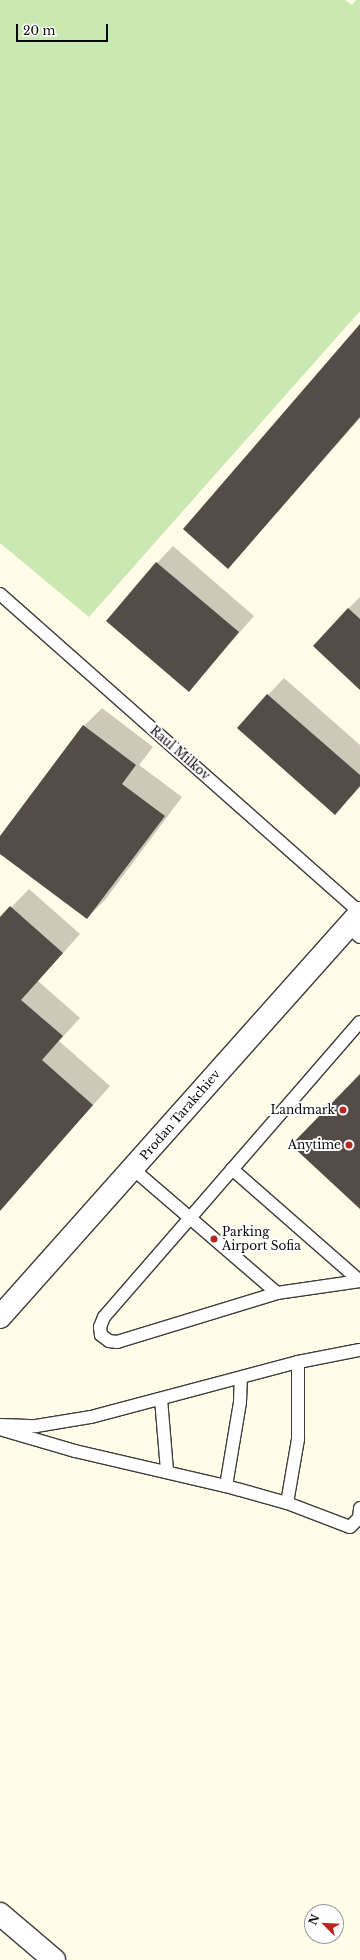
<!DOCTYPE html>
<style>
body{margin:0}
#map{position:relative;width:360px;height:1960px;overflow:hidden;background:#fffce7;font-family:"Libre Baskerville",serif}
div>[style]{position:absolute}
.green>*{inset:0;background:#cae9b2}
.shadow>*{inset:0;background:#0003}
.building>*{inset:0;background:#534c47}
.roads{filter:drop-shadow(1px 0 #3d3d3d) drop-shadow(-1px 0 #3d3d3d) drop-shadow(0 1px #3d3d3d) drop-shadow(0 -1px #3d3d3d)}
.service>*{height:12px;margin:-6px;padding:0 6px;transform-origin:6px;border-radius:6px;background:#fff}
.tertiary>*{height:22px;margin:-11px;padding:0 11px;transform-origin:11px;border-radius:11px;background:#fff}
.dots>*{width:11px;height:11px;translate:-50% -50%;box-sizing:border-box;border:2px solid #fff;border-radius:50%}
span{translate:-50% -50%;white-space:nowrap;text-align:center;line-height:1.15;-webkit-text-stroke:4px #fff;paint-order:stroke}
.street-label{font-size:12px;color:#0a0a0a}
.poi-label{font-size:12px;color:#0a0a0a}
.right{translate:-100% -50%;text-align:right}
.left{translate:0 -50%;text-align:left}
.north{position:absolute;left:304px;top:1904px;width:40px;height:40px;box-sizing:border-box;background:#fff;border:1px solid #9d9d9d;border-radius:50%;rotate:294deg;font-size:11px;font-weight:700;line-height:16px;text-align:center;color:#0a0a0a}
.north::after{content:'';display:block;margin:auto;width:14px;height:18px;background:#bb2521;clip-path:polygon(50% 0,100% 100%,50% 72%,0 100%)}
.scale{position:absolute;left:16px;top:24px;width:92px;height:18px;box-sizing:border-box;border:2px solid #0a0a0a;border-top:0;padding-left:5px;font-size:12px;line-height:14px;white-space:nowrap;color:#0a0a0a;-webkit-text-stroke:3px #fff;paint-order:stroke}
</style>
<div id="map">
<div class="green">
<div style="clip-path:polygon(0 0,345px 0,352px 5px,356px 0,360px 0,360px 311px,89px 617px,0 543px)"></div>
</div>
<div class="shadow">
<div style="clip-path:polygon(360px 326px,360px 418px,228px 568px)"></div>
<div style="clip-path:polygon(173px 546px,254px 616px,189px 690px,157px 563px)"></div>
<div style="clip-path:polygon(360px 597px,360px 689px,348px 609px)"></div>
<div style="clip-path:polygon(284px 678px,360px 745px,360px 787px,335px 813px,268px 695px)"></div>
<div style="clip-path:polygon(102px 708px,153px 747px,139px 765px,182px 797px,105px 900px,87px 918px,0 852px,0 838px,84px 726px)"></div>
<div style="clip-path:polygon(29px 889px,80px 934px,38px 981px,80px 1018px,59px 1041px,110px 1086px,0 1210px,0 919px)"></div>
</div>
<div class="building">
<div style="clip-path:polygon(360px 324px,360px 417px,228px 569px,183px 529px)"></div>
<div style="clip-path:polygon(156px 562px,239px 632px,189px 692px,106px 621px)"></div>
<div style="clip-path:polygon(348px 608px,360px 619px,360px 690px,313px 646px)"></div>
<div style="clip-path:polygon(267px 694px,360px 775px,360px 786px,335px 815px,237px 728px)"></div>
<div style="clip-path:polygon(83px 725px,136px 765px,122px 784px,165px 816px,87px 919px,0 854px,0 836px)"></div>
<div style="clip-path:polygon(10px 906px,63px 953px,21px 1000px,63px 1036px,42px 1060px,93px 1105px,0 1211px,0 917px)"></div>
<div style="clip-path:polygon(360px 1074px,360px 1209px,291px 1145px)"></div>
</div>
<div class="roads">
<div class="service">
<div style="left:0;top:594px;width:480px;rotate:41.5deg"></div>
<div style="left:348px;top:926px;width:16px;rotate:43deg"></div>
<div style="left:133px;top:1169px;width:75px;rotate:40.7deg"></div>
<div style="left:190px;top:1218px;width:259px;rotate:-49.1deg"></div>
<div style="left:232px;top:1169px;width:170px;rotate:41.2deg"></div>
<div style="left:277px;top:1293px;width:115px;rotate:-139.2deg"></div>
<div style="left:190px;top:1218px;width:131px;rotate:131deg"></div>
<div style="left:104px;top:1317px;width:11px;rotate:112deg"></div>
<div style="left:100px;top:1327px;width:8px;rotate:83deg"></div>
<div style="left:101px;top:1335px;width:10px;rotate:37deg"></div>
<div style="left:109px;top:1341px;width:8px;rotate:7deg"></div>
<div style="left:117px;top:1342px;width:167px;rotate:-17deg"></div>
<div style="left:277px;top:1293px;width:84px;rotate:-8.2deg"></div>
<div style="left:161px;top:1399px;width:72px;rotate:85.2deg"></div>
<div style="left:0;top:1425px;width:36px;rotate:2deg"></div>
<div style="left:36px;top:1426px;width:56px;rotate:-9.3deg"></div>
<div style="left:91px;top:1417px;width:214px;rotate:-14.9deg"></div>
<div style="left:298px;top:1362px;width:63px;rotate:-11deg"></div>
<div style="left:3px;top:1430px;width:75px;rotate:16.3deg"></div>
<div style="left:75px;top:1451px;width:155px;rotate:13.1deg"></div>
<div style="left:226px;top:1486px;width:85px;rotate:-80.5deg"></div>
<div style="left:240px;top:1402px;width:24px;rotate:-88deg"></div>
<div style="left:226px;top:1486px;width:63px;rotate:15.6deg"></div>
<div style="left:287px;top:1503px;width:67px;rotate:20.9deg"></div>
<div style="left:350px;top:1527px;width:13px;rotate:-45deg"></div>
<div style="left:359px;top:1518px;width:10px;rotate:-84deg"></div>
<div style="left:287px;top:1503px;width:65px;rotate:-80.2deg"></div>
<div style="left:298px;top:1439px;width:77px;rotate:-90deg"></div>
</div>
<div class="tertiary">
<div style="left:0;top:1317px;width:541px;rotate:-48.3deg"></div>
<div style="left:0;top:1914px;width:71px;rotate:40.4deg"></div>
</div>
</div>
<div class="dots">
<div style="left:343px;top:1110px;background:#bb2521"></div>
<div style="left:349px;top:1145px;background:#bb2521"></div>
<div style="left:214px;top:1239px;background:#bb2521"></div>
</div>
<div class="street-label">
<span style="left:180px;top:753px;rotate:41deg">Raul Milkov</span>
<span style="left:180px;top:1115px;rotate:-49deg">Prodan Tarakchiev</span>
</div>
<div class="poi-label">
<span class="right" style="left:335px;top:1110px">Landmark</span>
<span class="right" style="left:341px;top:1145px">Anytime</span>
<span class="left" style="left:222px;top:1239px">Parking<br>Airport Sofia</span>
</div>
<div class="north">N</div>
<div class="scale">20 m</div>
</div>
